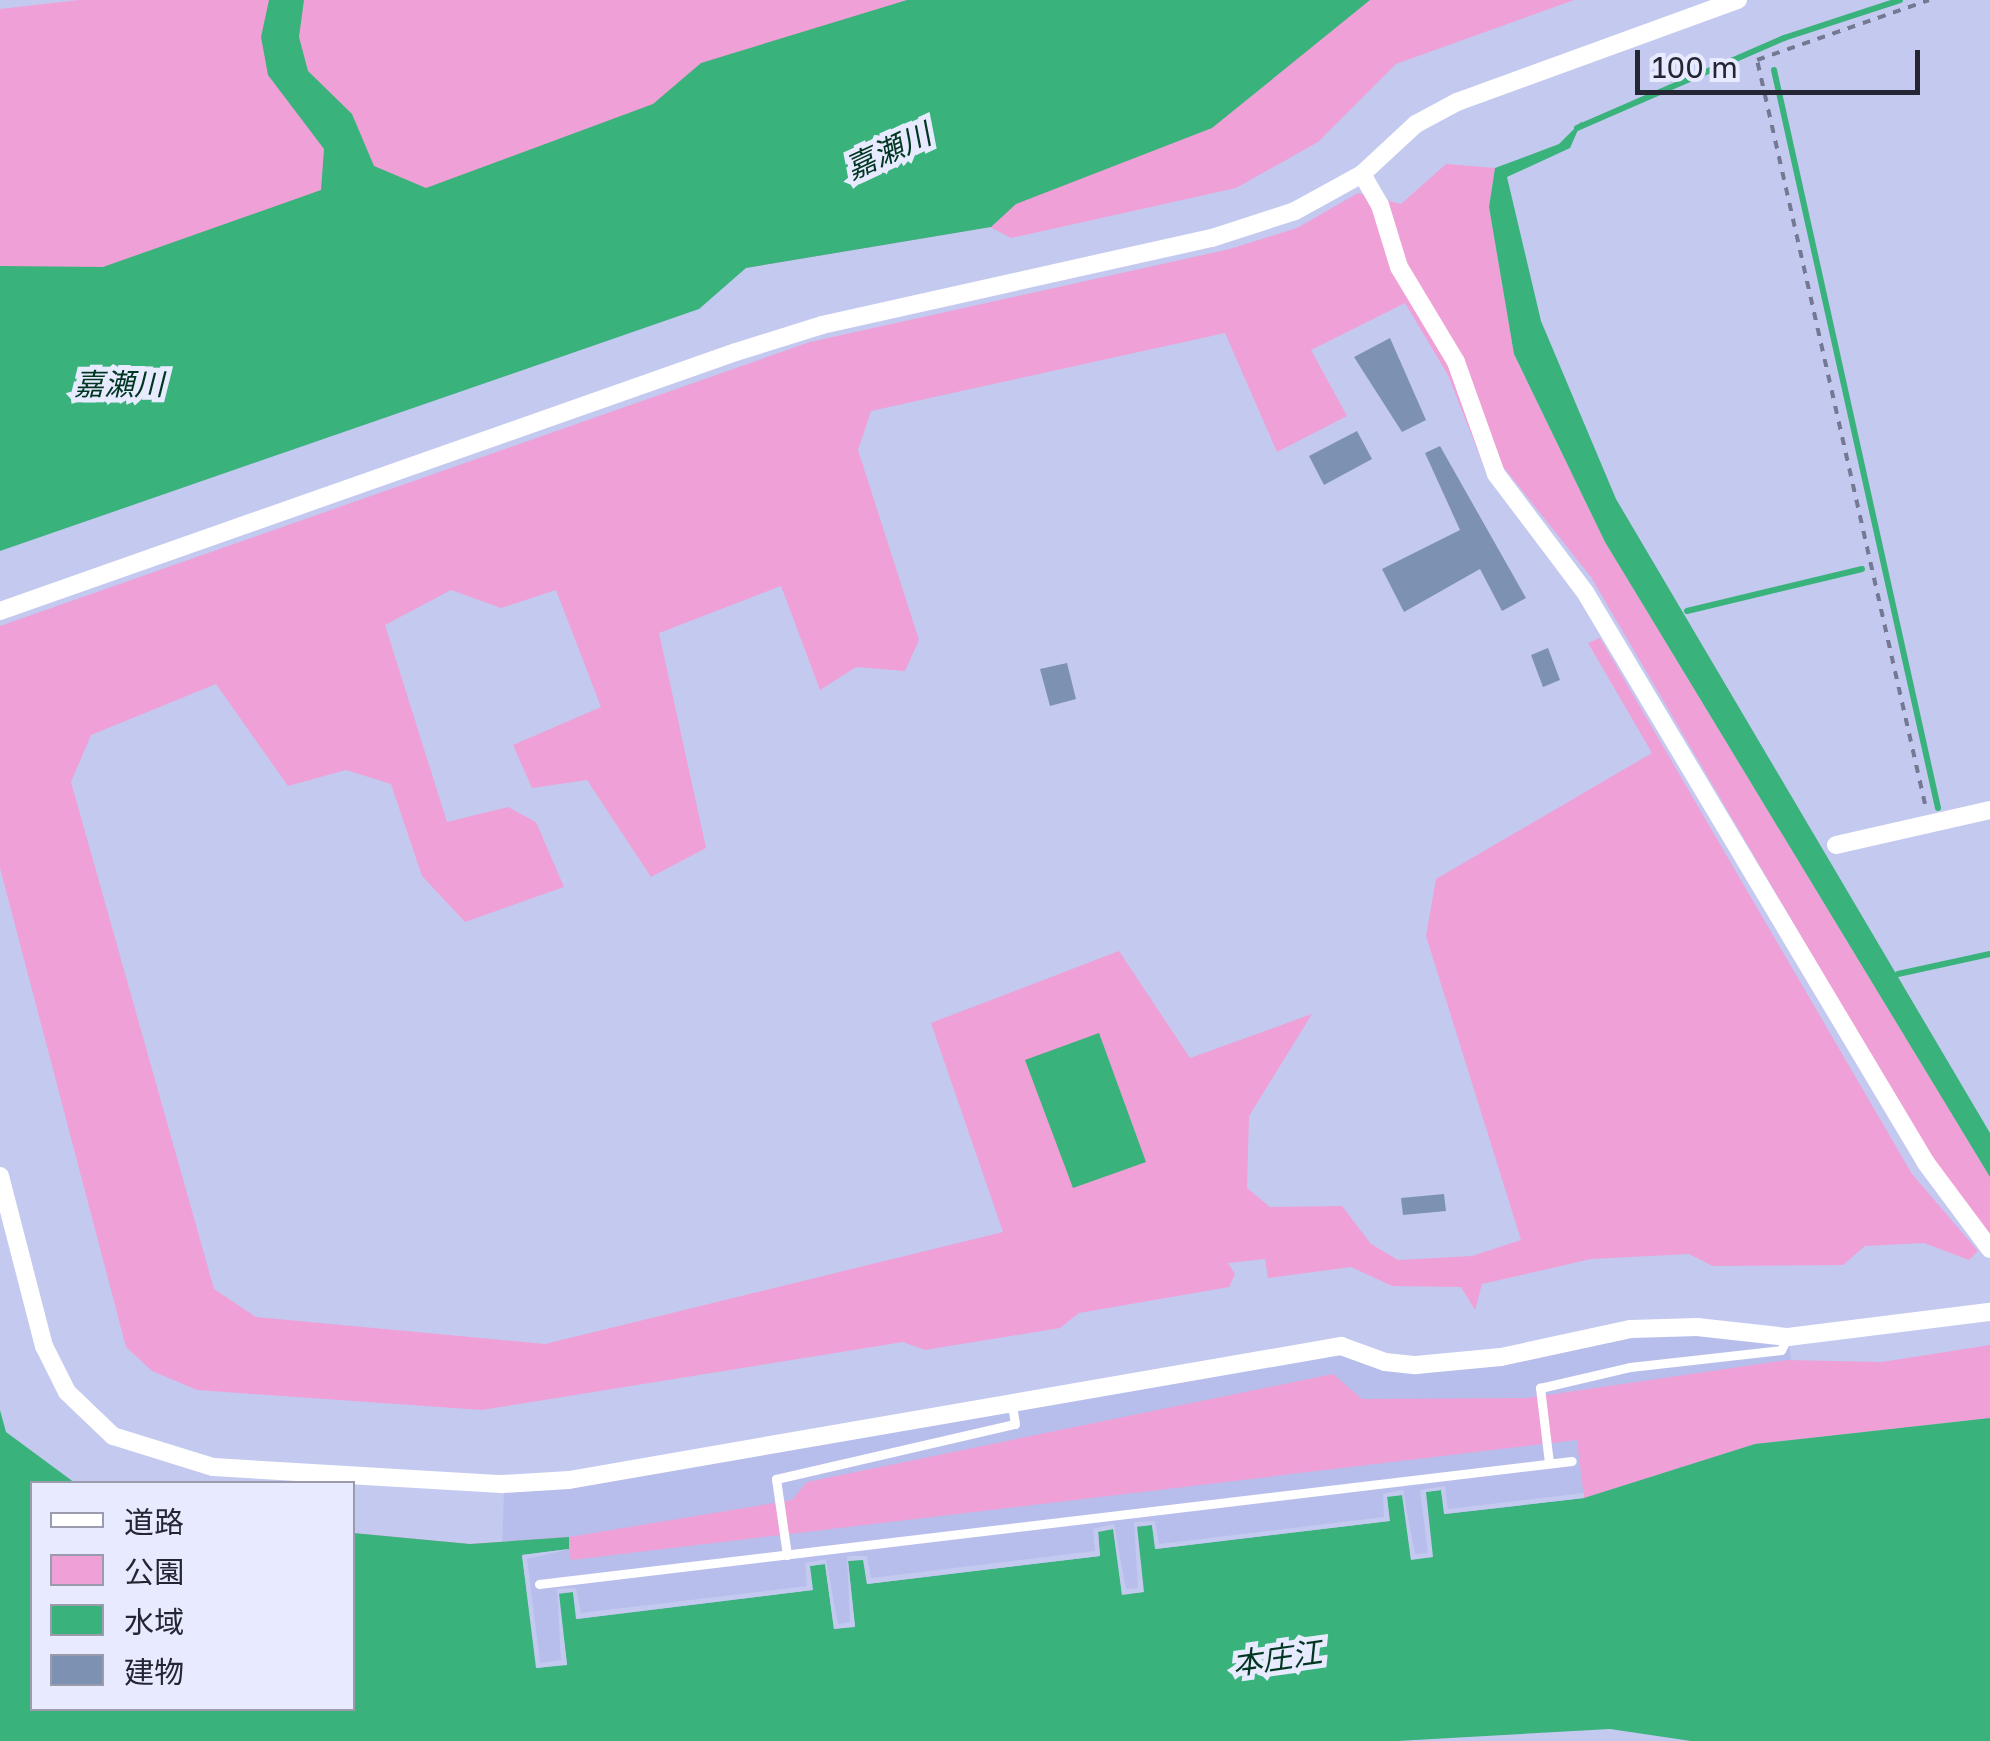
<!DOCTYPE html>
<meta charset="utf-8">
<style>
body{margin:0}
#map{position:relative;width:1990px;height:1741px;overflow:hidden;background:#c4c9f0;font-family:"Golos Text","Noto Sans JP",sans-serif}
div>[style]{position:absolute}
.built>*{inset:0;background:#b8beeb}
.green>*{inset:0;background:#efa0d6}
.water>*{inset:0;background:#3ab27b}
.pier>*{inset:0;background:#c4c9f0}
.stream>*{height:6px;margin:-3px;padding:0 3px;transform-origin:3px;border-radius:3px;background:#3ab27b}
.building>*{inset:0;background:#7d92b2}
.path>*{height:4px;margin-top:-2px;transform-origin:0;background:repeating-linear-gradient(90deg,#757893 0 8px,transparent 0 16px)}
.service>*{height:9px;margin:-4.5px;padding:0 4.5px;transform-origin:4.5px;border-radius:4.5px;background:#fff}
.minor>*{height:18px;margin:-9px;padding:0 9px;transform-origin:9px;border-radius:9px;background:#fff}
span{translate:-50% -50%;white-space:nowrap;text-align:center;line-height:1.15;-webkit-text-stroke:10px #e8ebff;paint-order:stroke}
.water-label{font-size:30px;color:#013620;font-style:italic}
.legend{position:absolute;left:30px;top:1481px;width:325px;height:230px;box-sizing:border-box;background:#e8ebff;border:2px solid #9a9cae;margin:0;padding:12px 18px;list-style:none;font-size:30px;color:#242634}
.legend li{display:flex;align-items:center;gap:20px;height:50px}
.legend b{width:50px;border:2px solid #9a9cae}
.scale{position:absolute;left:1635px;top:50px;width:285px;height:45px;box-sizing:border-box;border:5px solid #242634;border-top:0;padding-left:12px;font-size:30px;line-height:35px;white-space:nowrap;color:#242634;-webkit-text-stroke:8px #e8ebff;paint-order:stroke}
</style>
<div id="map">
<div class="built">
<div style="clip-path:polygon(1699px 1336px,1789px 1345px,1827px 1603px,495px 1741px,504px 1493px,570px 1488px,1342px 1354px,1386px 1371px,1633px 1337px)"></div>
</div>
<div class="green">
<div style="clip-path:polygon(79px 0,1061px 0,0 365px,0 9px)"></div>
<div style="clip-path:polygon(1310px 0,1574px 0,1396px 64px,1318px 142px,1236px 188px,1011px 238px,990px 227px,746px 268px)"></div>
<div style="clip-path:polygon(1446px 164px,1495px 168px,1489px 207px,1514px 354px,1605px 542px,1990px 1177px,1990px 1237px,1929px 1155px,1591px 577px,1505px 469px,1484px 467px,1448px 375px,1405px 303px,1311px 350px,1347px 416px,1277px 452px,1225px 333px,871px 411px,858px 450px,919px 640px,905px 671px,856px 667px,820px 690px,781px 586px,659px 633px,706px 848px,651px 877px,587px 780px,532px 788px,513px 745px,601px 707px,556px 590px,501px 608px,451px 590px,385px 625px,447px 822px,508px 807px,536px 822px,564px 887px,465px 922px,422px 876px,391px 784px,346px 770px,288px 786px,216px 684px,91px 735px,71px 782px,214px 1289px,256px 1317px,545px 1344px,1003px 1232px,931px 1023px,1119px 951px,1190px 1058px,1312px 1014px,1249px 1116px,1247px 1188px,1270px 1207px,1342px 1206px,1371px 1244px,1398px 1260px,1472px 1256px,1521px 1240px,1426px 936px,1436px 879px,1652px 753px,1588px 643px,1600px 638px,1912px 1174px,1978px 1251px,1969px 1260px,1924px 1243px,1865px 1246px,1843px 1265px,1713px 1266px,1689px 1254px,1591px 1259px,1482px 1284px,1475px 1310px,1461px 1287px,1392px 1286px,1351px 1267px,1268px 1278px,1265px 1259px,1228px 1263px,1235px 1274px,1229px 1287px,1079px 1313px,1060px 1328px,925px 1350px,903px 1342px,482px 1410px,197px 1390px,152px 1371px,126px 1347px,0 868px,0 626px,810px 342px,1230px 249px,1297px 228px,1358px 193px,1401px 204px)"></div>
<div style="clip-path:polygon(1990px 1345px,1990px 1418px,1755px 1444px,1584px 1498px,1577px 1440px,571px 1560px,569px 1549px,523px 1554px,353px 1533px,470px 1544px,569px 1537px,792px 1500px,807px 1482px,1333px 1374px,1362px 1399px,1527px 1398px,1787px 1360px,1882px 1362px)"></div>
</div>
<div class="water">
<div style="clip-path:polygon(269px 0,304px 0,299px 37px,308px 71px,352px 114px,374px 166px,426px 188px,653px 104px,701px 63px,907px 0,1370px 0,1212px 128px,1016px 204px,991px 227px,746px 268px,699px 309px,0 551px,0 266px,103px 267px,321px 190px,324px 149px,268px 75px,261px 37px)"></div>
<div style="clip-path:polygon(1582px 121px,1570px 148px,1507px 177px,1541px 321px,1616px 499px,1990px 1133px,1990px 1177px,1605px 542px,1514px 354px,1489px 207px,1495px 168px,1559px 144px)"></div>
<div style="clip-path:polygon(1099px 1033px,1146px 1162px,1073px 1188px,1025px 1060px)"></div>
<div style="clip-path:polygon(0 1410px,6px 1432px,75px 1483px,32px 1484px,32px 1708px,352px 1708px,353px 1533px,470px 1544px,569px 1537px,569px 1549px,522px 1555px,537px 1668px,567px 1664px,558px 1594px,573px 1592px,577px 1619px,812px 1590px,809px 1566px,825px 1564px,834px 1629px,855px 1626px,848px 1561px,864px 1559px,867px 1584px,1100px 1556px,1098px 1531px,1114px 1529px,1122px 1594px,1143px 1592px,1136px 1527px,1152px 1525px,1156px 1549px,1389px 1521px,1387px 1496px,1403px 1495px,1411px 1559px,1432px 1557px,1425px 1492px,1441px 1490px,1445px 1514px,1584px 1498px,1755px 1444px,1990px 1418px,1990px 1741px,1691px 1741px,1610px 1729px,1397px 1741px,0 1741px)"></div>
</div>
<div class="pier">
<div style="clip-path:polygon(1445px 1486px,1448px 1509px,1584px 1493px,1584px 1498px,1444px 1514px,1441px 1490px,1426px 1492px,1433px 1557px,1411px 1560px,1402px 1495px,1387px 1497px,1390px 1521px,1155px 1549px,1152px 1525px,1137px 1526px,1144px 1592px,1122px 1595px,1113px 1529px,1098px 1532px,1100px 1556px,867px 1584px,863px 1560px,848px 1561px,855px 1627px,834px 1629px,825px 1564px,810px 1566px,813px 1590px,576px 1619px,573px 1592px,559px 1593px,567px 1665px,536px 1668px,522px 1555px,569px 1549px,527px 1559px,540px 1663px,561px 1660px,557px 1589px,576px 1588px,581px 1613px,807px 1586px,805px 1563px,826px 1559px,838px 1624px,850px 1622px,847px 1556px,867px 1556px,871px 1578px,1095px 1551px,1093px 1529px,1114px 1524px,1126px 1589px,1138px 1588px,1134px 1522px,1155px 1521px,1159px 1544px,1384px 1517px,1383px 1494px,1403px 1490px,1415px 1554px,1428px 1553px,1420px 1490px)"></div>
</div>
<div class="stream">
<div style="left:1774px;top:70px;width:756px;rotate:77.47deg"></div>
<div style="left:1577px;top:128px;width:226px;rotate:-23.5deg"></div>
<div style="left:1784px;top:38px;width:122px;rotate:-18.1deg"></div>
<div style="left:1687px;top:611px;width:180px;rotate:-13.5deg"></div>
<div style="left:1898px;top:974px;width:94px;rotate:-12.3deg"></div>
</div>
<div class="building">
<div style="clip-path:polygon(1390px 338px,1426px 420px,1402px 432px,1354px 357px)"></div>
<div style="clip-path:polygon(1357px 431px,1372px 459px,1324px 485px,1309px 456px)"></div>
<div style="clip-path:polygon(1440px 446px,1526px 598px,1502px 611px,1480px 569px,1404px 612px,1382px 569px,1460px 530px,1425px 453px)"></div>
<div style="clip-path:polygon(1548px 648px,1560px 680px,1543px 687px,1531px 655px)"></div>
<div style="clip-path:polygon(1067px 663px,1076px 699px,1050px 706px,1040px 669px)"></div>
<div style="clip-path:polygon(1444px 1194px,1446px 1211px,1403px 1215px,1401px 1198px)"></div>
</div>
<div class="path">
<div style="left:1925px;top:804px;width:763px;rotate:-102.72deg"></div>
<div style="left:1757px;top:60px;width:182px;rotate:-19.2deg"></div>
</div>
<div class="service">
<div style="left:1549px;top:1463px;width:76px;rotate:-96.8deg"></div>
<div style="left:1540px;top:1388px;width:92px;rotate:-13.1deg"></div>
<div style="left:1630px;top:1367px;width:152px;rotate:-6.4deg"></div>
<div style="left:1781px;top:1350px;width:15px;rotate:-62deg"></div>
<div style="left:787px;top:1555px;width:77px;rotate:-98.2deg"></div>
<div style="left:776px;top:1479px;width:245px;rotate:-13deg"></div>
<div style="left:1015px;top:1424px;width:13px;rotate:-99deg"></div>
<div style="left:539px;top:1584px;width:1040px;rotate:-6.79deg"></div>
</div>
<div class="minor">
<div style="left:1362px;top:174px;width:36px;rotate:60deg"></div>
<div style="left:1380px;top:205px;width:65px;rotate:73deg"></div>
<div style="left:1399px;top:267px;width:111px;rotate:59deg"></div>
<div style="left:1456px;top:362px;width:119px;rotate:70.3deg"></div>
<div style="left:1496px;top:474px;width:148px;rotate:53deg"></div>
<div style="left:1585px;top:592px;width:665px;rotate:59.15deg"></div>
<div style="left:1926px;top:1163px;width:107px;rotate:53.3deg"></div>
<div style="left:0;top:611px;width:780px;rotate:-19.39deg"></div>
<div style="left:736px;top:352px;width:90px;rotate:-17.4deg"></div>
<div style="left:822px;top:325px;width:400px;rotate:-12.6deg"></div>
<div style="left:1212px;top:238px;width:87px;rotate:-18deg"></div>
<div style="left:1295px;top:211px;width:77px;rotate:-28.9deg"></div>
<div style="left:1362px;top:174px;width:74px;rotate:-42.8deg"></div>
<div style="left:1416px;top:124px;width:47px;rotate:-28.2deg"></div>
<div style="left:1457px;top:102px;width:299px;rotate:-20deg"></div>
<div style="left:1836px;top:845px;width:158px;rotate:-12.8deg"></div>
<div style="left:0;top:1176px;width:176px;rotate:75.5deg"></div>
<div style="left:44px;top:1346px;width:51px;rotate:63.4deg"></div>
<div style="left:67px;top:1392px;width:64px;rotate:43.7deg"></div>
<div style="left:113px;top:1436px;width:105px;rotate:17.2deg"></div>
<div style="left:213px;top:1467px;width:289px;rotate:3.4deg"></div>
<div style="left:502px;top:1484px;width:67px;rotate:-3.4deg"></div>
<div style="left:569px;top:1480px;width:784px;rotate:-9.85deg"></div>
<div style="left:1341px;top:1346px;width:47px;rotate:20deg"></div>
<div style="left:1385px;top:1362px;width:31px;rotate:6deg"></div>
<div style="left:1416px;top:1365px;width:85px;rotate:-5.4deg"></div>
<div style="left:1501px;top:1357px;width:133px;rotate:-12.2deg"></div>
<div style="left:1631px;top:1329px;width:66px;rotate:-1.7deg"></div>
<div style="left:1697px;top:1327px;width:92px;rotate:6.3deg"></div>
<div style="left:1788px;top:1337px;width:204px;rotate:-7.1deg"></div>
</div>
<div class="water-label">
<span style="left:888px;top:151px;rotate:-25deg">嘉瀬川</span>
<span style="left:119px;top:384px">嘉瀬川</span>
<span style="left:1277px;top:1658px;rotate:-8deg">本庄江</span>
</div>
<ul class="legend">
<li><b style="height:12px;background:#fff"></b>道路</li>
<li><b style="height:28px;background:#efa0d6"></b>公園</li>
<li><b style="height:28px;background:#3ab27b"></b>水域</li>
<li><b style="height:28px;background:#7d92b2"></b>建物</li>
</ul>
<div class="scale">100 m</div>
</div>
